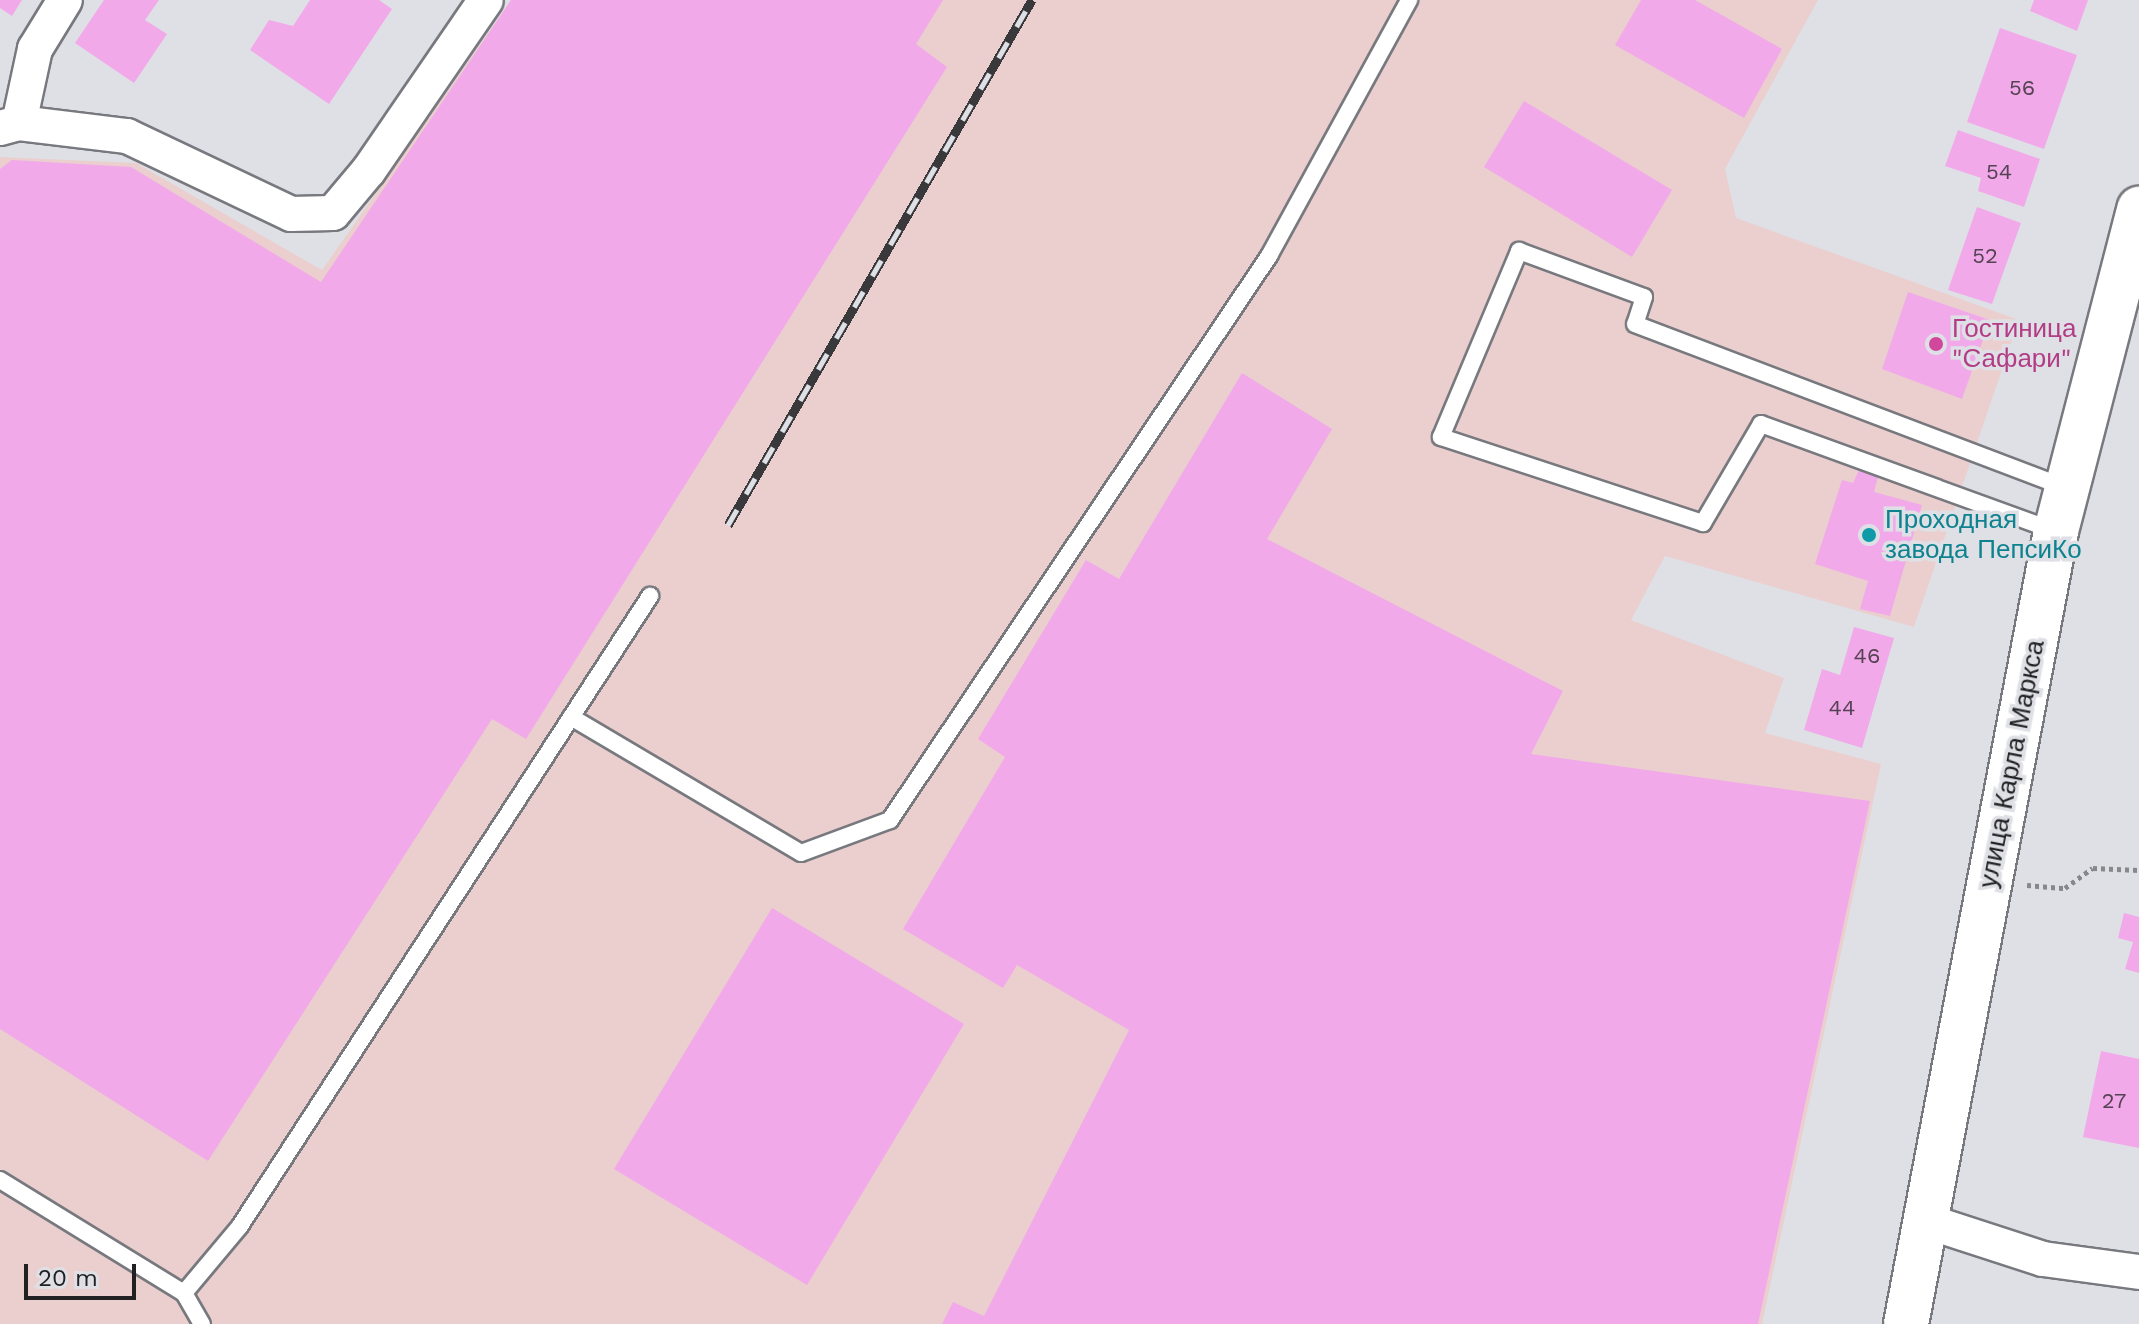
<!DOCTYPE html>
<meta charset="utf-8">
<style>
body{margin:0}
#map{position:relative;width:2139px;height:1324px;overflow:hidden;background:#dfe0e6;font-family:"Work Sans",sans-serif}
div>[style]{position:absolute}
.industrial>*{inset:0;background:#eacfce}
.building>*{inset:0;background:#f2a9e9}
.path>*{height:5px;margin-top:-2.5px;transform-origin:0;background:repeating-linear-gradient(90deg,#87888c 0 4px,transparent 0 8px)}
.roads{filter:drop-shadow(2px 0 #78797f) drop-shadow(-2px 0 #78797f) drop-shadow(0 2px #78797f) drop-shadow(0 -2px #78797f)}
.lane>*{height:16px;margin:-8px;padding:0 8px;transform-origin:8px;border-radius:8px;background:#fff}
.street>*{height:34px;margin:-17px;padding:0 17px;transform-origin:17px;border-radius:17px;background:#fff}
.secondary>*{height:44px;margin:-22px;padding:0 22px;transform-origin:22px;border-radius:22px;background:#fff}
.rail>*{height:9px;margin-top:-4.5px;transform-origin:0;background:repeating-linear-gradient(90deg,#dfe0e6 0 18px,#39393c 0 36px);box-sizing:border-box;border-block:2px solid #39393c}
.dots>*{width:22px;height:22px;translate:-50% -50%;box-sizing:border-box;border:4px solid #dfe0e6;border-radius:50%}
span{translate:-50% -50%;white-space:nowrap;text-align:center;line-height:1.15;-webkit-text-stroke:7px #dfe0e6;paint-order:stroke}
.number-label{font-size:22px;color:#554354}
.number-label span{-webkit-text-stroke-width:0}
.hotel-label{font-size:26px;color:#b23c85}
.left{translate:0 -50%;text-align:left}
.culture-label{font-size:26px;color:#0d838f}
.street-label{font-size:26px;color:#212123}
.scale{position:absolute;left:24px;top:1264px;width:112px;height:36px;box-sizing:border-box;border:4px solid #212123;border-top:0;padding-left:10px;font-size:24px;line-height:28px;white-space:nowrap;color:#212123;-webkit-text-stroke:6px #dfe0e6;paint-order:stroke}
</style>
<div id="map">
<div class="industrial">
<div style="clip-path:polygon(511px 0,1818px 0,1725px 169px,1736px 218px,2019px 320px,1914px 627px,1665px 556px,1631px 620px,1784px 678px,1765px 733px,1881px 764px,1762px 1324px,0 1324px,0 157px,136px 163px,322px 270px)"></div>
</div>
<div class="building">
<div style="clip-path:polygon(0 0,22px 0,12px 16px,0 8px)"></div>
<div style="clip-path:polygon(104px 0,159px 0,145px 20px,167px 34px,134px 83px,75px 43px)"></div>
<div style="clip-path:polygon(310px 0,379px 0,392px 9px,329px 104px,250px 50px,269px 20px,293px 26px)"></div>
<div style="clip-path:polygon(511px 0,943px 0,916px 44px,947px 67px,526px 739px,492px 719px,208px 1161px,0 1029px,0 169px,12px 160px,131px 167px,321px 282px)"></div>
<div style="clip-path:polygon(1641px 0,1695px 0,1782px 49px,1744px 118px,1615px 45px)"></div>
<div style="clip-path:polygon(2034px 0,2088px 0,2077px 31px,2030px 11px)"></div>
<div style="clip-path:polygon(2000px 28px,2077px 55px,2044px 149px,1967px 122px)"></div>
<div style="clip-path:polygon(1524px 101px,1672px 190px,1632px 257px,1484px 167px)"></div>
<div style="clip-path:polygon(1958px 130px,2040px 159px,2024px 207px,1978px 191px,1981px 178px,1945px 166px)"></div>
<div style="clip-path:polygon(1977px 207px,2021px 223px,1992px 304px,1948px 290px)"></div>
<div style="clip-path:polygon(1908px 292px,1990px 320px,1962px 399px,1882px 369px)"></div>
<div style="clip-path:polygon(1242px 373px,1332px 429px,1267px 539px,1563px 691px,1531px 754px,1870px 801px,1758px 1324px,942px 1324px,953px 1302px,984px 1316px,1129px 1030px,1017px 965px,1003px 988px,903px 929px,1005px 757px,978px 739px,1086px 560px,1119px 579px)"></div>
<div style="clip-path:polygon(1859px 470px,1878px 477px,1874px 492px,1922px 505px,1890px 616px,1860px 609px,1868px 581px,1815px 564px,1842px 480px,1853px 483px)"></div>
<div style="clip-path:polygon(1854px 627px,1894px 638px,1862px 748px,1804px 730px,1822px 669px,1840px 675px)"></div>
<div style="clip-path:polygon(772px 908px,964px 1024px,807px 1285px,614px 1169px)"></div>
<div style="clip-path:polygon(2124px 913px,2139px 917px,2139px 973px,2125px 969px,2133px 942px,2118px 938px)"></div>
<div style="clip-path:polygon(2101px 1051px,2139px 1059px,2139px 1148px,2083px 1137px)"></div>
</div>
<div class="path">
<div style="left:2027px;top:885px;width:38px;rotate:5deg"></div>
<div style="left:2065px;top:888px;width:34px;rotate:-36deg"></div>
<div style="left:2093px;top:868px;width:46px;rotate:2.5deg"></div>
</div>
<div class="roads">
<div class="lane">
<div style="left:2055px;top:531px;width:313px;rotate:-160deg"></div>
<div style="left:1761px;top:424px;width:115px;rotate:120.4deg"></div>
<div style="left:1703px;top:523px;width:276px;rotate:-161.8deg"></div>
<div style="left:1441px;top:437px;width:202px;rotate:-67.2deg"></div>
<div style="left:1519px;top:251px;width:133px;rotate:20.2deg"></div>
<div style="left:1644px;top:297px;width:28px;rotate:108deg"></div>
<div style="left:1635px;top:324px;width:460px;rotate:20.8deg"></div>
<div style="left:571px;top:717px;width:267px;rotate:30.6deg"></div>
<div style="left:801px;top:853px;width:95px;rotate:-20.3deg"></div>
<div style="left:890px;top:820px;width:680px;rotate:-56.1deg"></div>
<div style="left:1269px;top:256px;width:292px;rotate:-61.3deg"></div>
<div style="left:0;top:1180px;width:216px;rotate:31.6deg"></div>
<div style="left:184px;top:1293px;width:36px;rotate:60deg"></div>
<div style="left:184px;top:1293px;width:87px;rotate:-50.1deg"></div>
<div style="left:240px;top:1226px;width:752px;rotate:-56.94deg"></div>
</div>
<div class="street">
<div style="left:19px;top:123px;width:109px;rotate:6.9deg"></div>
<div style="left:127px;top:136px;width:182px;rotate:25.4deg"></div>
<div style="left:291px;top:214px;width:42px;rotate:-1.4deg"></div>
<div style="left:333px;top:213px;width:56px;rotate:-50.1deg"></div>
<div style="left:369px;top:170px;width:206px;rotate:-55.5deg"></div>
<div style="left:0;top:128px;width:20px;rotate:-15deg"></div>
<div style="left:19px;top:123px;width:76px;rotate:-77.8deg"></div>
<div style="left:35px;top:49px;width:57px;rotate:-58.5deg"></div>
<div style="left:1926px;top:1221px;width:123px;rotate:18deg"></div>
<div style="left:2043px;top:1259px;width:97px;rotate:7.7deg"></div>
</div>
<div class="secondary">
<div style="left:1906px;top:1324px;width:807px;rotate:-79.29deg"></div>
<div style="left:2056px;top:531px;width:333px;rotate:-75.5deg"></div>
</div>
</div>
<div class="rail">
<div style="left:728px;top:525px;width:607px;rotate:-59.93deg"></div>
</div>
<div class="dots">
<div style="left:1936px;top:344px;background:#d1479c"></div>
<div style="left:1869px;top:535px;background:#0f9aa8"></div>
</div>
<div class="number-label">
<span style="left:2022px;top:88px">56</span>
<span style="left:1999px;top:172px">54</span>
<span style="left:1985px;top:256px">52</span>
<span style="left:1867px;top:656px">46</span>
<span style="left:1842px;top:708px">44</span>
<span style="left:2114px;top:1101px">27</span>
</div>
<div class="hotel-label">
<span class="left" style="left:1952px;top:344px">Гостиница<br>"Сафари"</span>
</div>
<div class="culture-label">
<span class="left" style="left:1885px;top:535px">Проходная<br>завода ПепсиКо</span>
</div>
<div class="street-label">
<span style="left:2012px;top:764px;rotate:-79deg">улица Карла Маркса</span>
</div>
<div class="scale">20 m</div>
</div>
